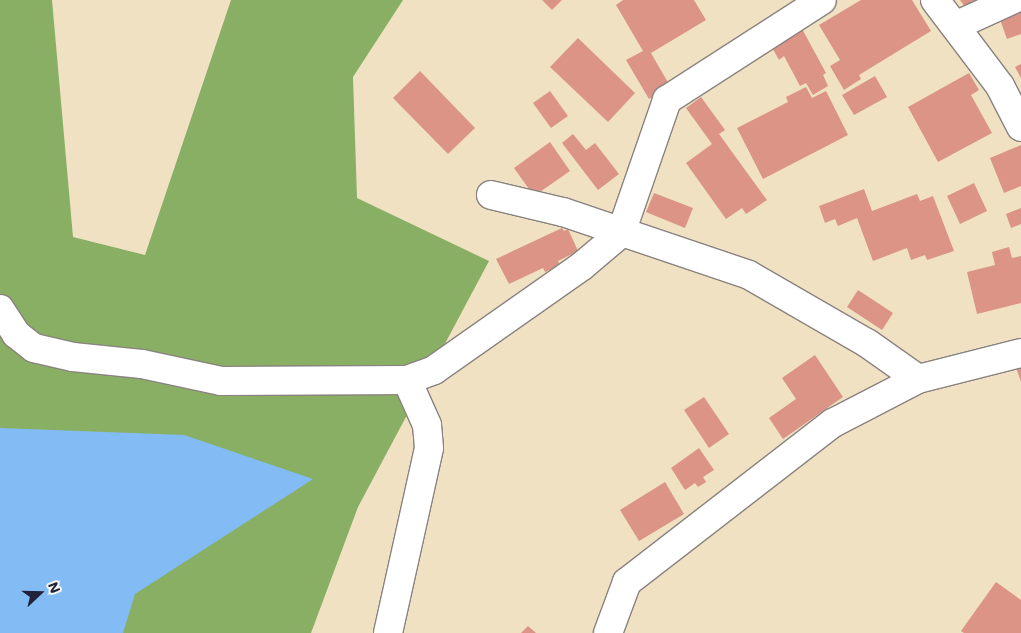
<!DOCTYPE html>
<style>
body{margin:0}
#map{position:relative;width:1021px;height:633px;overflow:hidden;background:#f0e1c3;font-family:Mali,sans-serif}
div>[style]{position:absolute}
.forest>*{inset:0;background:#89af65}
.water>*{inset:0;background:#83bcf4}
.building>*{inset:0;background:#db9485}
.roads{filter:drop-shadow(1px 0 #89827f) drop-shadow(-1px 0 #89827f) drop-shadow(0 1px #89827f) drop-shadow(0 -1px #89827f)}
.minor>*{height:28px;margin:-14px;padding:0 14px;transform-origin:14px;border-radius:14px;background:#fff}
span{translate:-50% -50%;white-space:nowrap;text-align:center;line-height:1.15;-webkit-text-stroke:4px #f6f6f2;paint-order:stroke}
.north{position:absolute;left:15px;top:568px;width:50px;height:50px;-webkit-text-stroke:4px #f6f6f2;paint-order:stroke;rotate:69deg;font-size:14px;font-weight:700;line-height:20px;text-align:center;color:#22223b}
.north::after{content:'';display:block;margin:auto;width:18px;height:22px;background:#22223b;clip-path:polygon(50% 0,100% 100%,50% 72%,0 100%)}
</style>
<div id="map">
<div class="forest">
<div style="clip-path:polygon(0 0,52px 0,73px 237px,145px 255px,231px 0,403px 0,353px 77px,357px 198px,489px 261px,358px 507px,311px 633px,0 633px)"></div>
</div>
<div class="water">
<div style="clip-path:polygon(0 428px,184px 435px,313px 479px,135px 594px,123px 633px,0 633px)"></div>
</div>
<div class="building">
<div style="clip-path:polygon(542px 0,562px 0,552px 10px)"></div>
<div style="clip-path:polygon(623px 0,694px 0,706px 20px,651px 53px,670px 86px,649px 99px,626px 60px,643px 51px,616px 5px)"></div>
<div style="clip-path:polygon(861px 0,912px 0,931px 31px,859px 75px,861px 79px,844px 90px,830px 66px,840px 60px,819px 25px)"></div>
<div style="clip-path:polygon(960px 0,978px 0,966px 8px)"></div>
<div style="clip-path:polygon(1021px 6px,1021px 34px,1007px 39px,998px 14px)"></div>
<div style="clip-path:polygon(800px 25px,826px 73px,823px 75px,828px 86px,813px 95px,806px 83px,800px 86px,784px 56px,779px 60px,769px 42px)"></div>
<div style="clip-path:polygon(578px 38px,635px 93px,608px 122px,550px 67px)"></div>
<div style="clip-path:polygon(1021px 64px,1021px 78px,1015px 67px)"></div>
<div style="clip-path:polygon(420px 71px,475px 128px,448px 154px,393px 98px)"></div>
<div style="clip-path:polygon(969px 73px,979px 90px,971px 95px,992px 133px,938px 162px,908px 107px)"></div>
<div style="clip-path:polygon(875px 76px,887px 97px,854px 115px,842px 95px)"></div>
<div style="clip-path:polygon(806px 87px,812px 98px,826px 91px,848px 135px,763px 179px,737px 128px,788px 102px,786px 97px)"></div>
<div style="clip-path:polygon(550px 91px,568px 116px,551px 128px,533px 103px)"></div>
<div style="clip-path:polygon(701px 97px,725px 130px,719px 134px,767px 200px,746px 214px,742px 208px,726px 219px,686px 163px,712px 144px,686px 108px)"></div>
<div style="clip-path:polygon(573px 134px,586px 150px,595px 143px,619px 174px,598px 190px,562px 143px)"></div>
<div style="clip-path:polygon(550px 142px,570px 171px,534px 196px,514px 168px)"></div>
<div style="clip-path:polygon(1021px 145px,1021px 186px,1004px 193px,990px 158px)"></div>
<div style="clip-path:polygon(974px 183px,987px 211px,960px 224px,947px 196px)"></div>
<div style="clip-path:polygon(864px 189px,872px 211px,917px 194px,920px 201px,933px 196px,954px 251px,927px 260px,925px 255px,911px 260px,907px 248px,873px 261px,857px 218px,838px 226px,835px 219px,825px 223px,819px 206px)"></div>
<div style="clip-path:polygon(654px 193px,693px 208px,685px 228px,646px 212px)"></div>
<div style="clip-path:polygon(1021px 208px,1021px 224px,1011px 228px,1006px 214px)"></div>
<div style="clip-path:polygon(562px 228px,564px 231px,568px 229px,578px 251px,558px 261px,560px 265px,545px 272px,543px 268px,509px 284px,496px 259px)"></div>
<div style="clip-path:polygon(1009px 247px,1012px 258px,1021px 256px,1021px 303px,977px 314px,967px 272px,995px 265px,992px 252px)"></div>
<div style="clip-path:polygon(858px 290px,893px 313px,882px 330px,847px 307px)"></div>
<div style="clip-path:polygon(815px 355px,843px 397px,783px 439px,769px 418px,796px 399px,782px 378px)"></div>
<div style="clip-path:polygon(1021px 365px,1021px 382px,1016px 367px)"></div>
<div style="clip-path:polygon(704px 397px,729px 434px,709px 448px,684px 410px)"></div>
<div style="clip-path:polygon(699px 448px,714px 470px,703px 477px,706px 482px,698px 487px,695px 483px,685px 490px,671px 468px)"></div>
<div style="clip-path:polygon(665px 482px,684px 514px,639px 541px,620px 510px)"></div>
<div style="clip-path:polygon(996px 582px,1021px 600px,1021px 633px,964px 633px,961px 631px)"></div>
<div style="clip-path:polygon(528px 626px,536px 633px,521px 633px)"></div>
</div>
<div class="roads">
<div class="minor">
<div style="left:935px;top:0;width:108px;rotate:52.9deg"></div>
<div style="left:1000px;top:86px;width:46px;rotate:62.9deg"></div>
<div style="left:955px;top:26px;width:63px;rotate:-24.5deg"></div>
<div style="left:491px;top:195px;width:74px;rotate:13.3deg"></div>
<div style="left:563px;top:212px;width:196px;rotate:18.7deg"></div>
<div style="left:749px;top:275px;width:136px;rotate:30deg"></div>
<div style="left:867px;top:343px;width:62px;rotate:35.2deg"></div>
<div style="left:0;top:309px;width:30px;rotate:57deg"></div>
<div style="left:16px;top:334px;width:23px;rotate:38deg"></div>
<div style="left:34px;top:348px;width:40px;rotate:13deg"></div>
<div style="left:73px;top:357px;width:69px;rotate:5.8deg"></div>
<div style="left:142px;top:364px;width:81px;rotate:12.1deg"></div>
<div style="left:221px;top:381px;width:186px;rotate:-0.3deg"></div>
<div style="left:407px;top:380px;width:29px;rotate:-20deg"></div>
<div style="left:434px;top:370px;width:181px;rotate:-35.1deg"></div>
<div style="left:582px;top:266px;width:51px;rotate:-40.2deg"></div>
<div style="left:621px;top:233px;width:141px;rotate:-70.9deg"></div>
<div style="left:667px;top:100px;width:184px;rotate:-32.8deg"></div>
<div style="left:388px;top:633px;width:189px;rotate:-77.5deg"></div>
<div style="left:429px;top:448px;width:23px;rotate:-95deg"></div>
<div style="left:427px;top:425px;width:49px;rotate:-114deg"></div>
<div style="left:608px;top:633px;width:54px;rotate:-69.6deg"></div>
<div style="left:627px;top:582px;width:260px;rotate:-37.7deg"></div>
<div style="left:833px;top:423px;width:96px;rotate:-27.4deg"></div>
<div style="left:918px;top:379px;width:106px;rotate:-14.2deg"></div>
</div>
</div>
<div class="north">N</div>
</div>
